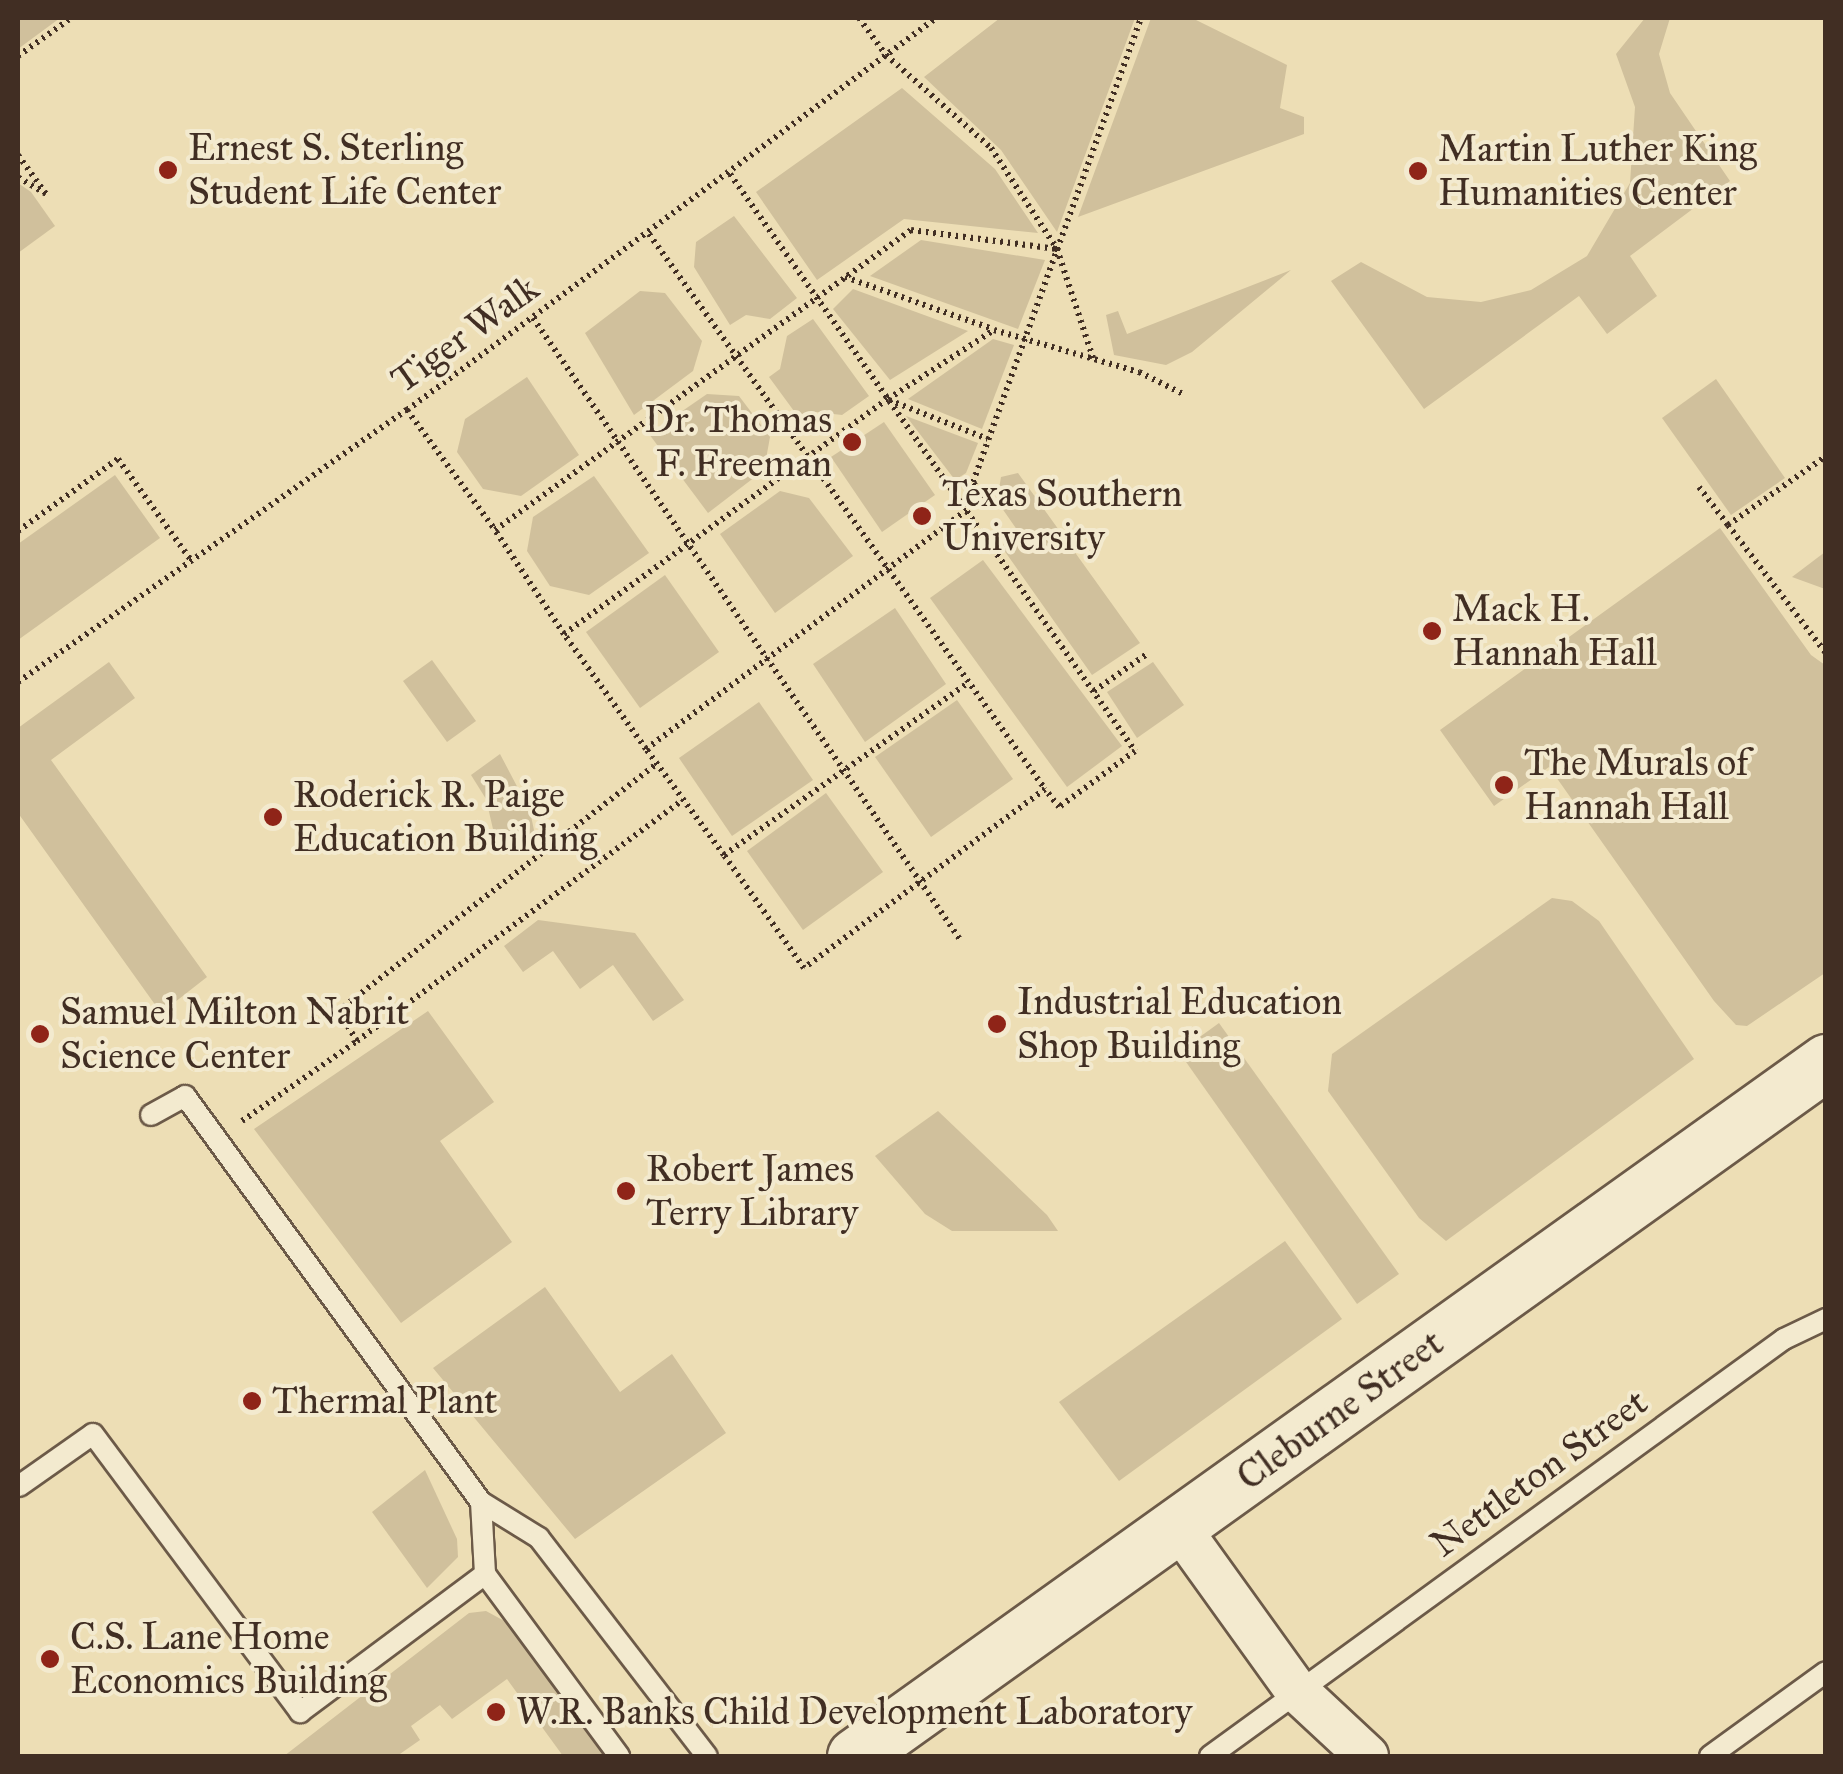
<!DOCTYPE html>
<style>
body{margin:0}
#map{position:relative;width:1843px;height:1774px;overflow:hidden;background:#eddeb5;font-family:"IM FELL Great Primer",serif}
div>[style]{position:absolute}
.green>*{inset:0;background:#d0c09c}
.path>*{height:6px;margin-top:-3px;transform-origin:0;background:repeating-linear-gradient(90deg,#412e23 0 2.5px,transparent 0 7.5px)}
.roads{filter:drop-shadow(2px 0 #6c5a48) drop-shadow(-2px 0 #6c5a48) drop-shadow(0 2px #6c5a48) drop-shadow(0 -2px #6c5a48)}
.service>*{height:20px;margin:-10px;padding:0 10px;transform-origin:10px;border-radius:10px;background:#f3eacf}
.minor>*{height:42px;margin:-21px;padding:0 21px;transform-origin:21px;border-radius:21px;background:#f3eacf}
.secondary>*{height:55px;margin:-27.5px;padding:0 27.5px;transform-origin:27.5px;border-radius:27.5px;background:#f3eacf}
.dots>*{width:28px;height:28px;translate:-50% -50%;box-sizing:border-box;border:5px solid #f3eacf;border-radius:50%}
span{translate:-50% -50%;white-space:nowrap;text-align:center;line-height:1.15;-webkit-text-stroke:8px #f3eacf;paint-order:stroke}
.poi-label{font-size:38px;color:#412e23}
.left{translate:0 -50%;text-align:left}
.right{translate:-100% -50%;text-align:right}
.street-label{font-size:38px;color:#412e23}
.frame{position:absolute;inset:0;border:20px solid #412e23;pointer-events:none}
</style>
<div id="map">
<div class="green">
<div style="clip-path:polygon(18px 18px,60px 18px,18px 49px)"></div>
<div style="clip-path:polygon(1000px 18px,1135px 18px,1057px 232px,1001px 150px,924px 77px)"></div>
<div style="clip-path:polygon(1151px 18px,1192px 18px,1287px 65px,1280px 108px,1304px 117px,1304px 134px,1078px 217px)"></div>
<div style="clip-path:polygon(1645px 18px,1670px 18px,1659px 54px,1670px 93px,1730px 181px,1630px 256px,1657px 296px,1607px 334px,1579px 296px,1424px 409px,1331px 281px,1361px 262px,1427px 297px,1481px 302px,1531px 290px,1587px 256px,1630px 183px,1635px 107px,1616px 54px)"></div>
<div style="clip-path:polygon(902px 88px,995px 169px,1038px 233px,904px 219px,817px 280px,756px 192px)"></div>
<div style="clip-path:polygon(18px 183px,31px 192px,55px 226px,18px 253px)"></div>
<div style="clip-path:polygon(734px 216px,797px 298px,770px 319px,746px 315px,730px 325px,694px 267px,696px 242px)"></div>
<div style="clip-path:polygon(921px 240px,1045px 260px,1018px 329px,870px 276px)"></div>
<div style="clip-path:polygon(1291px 270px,1192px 352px,1166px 365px,1114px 355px,1106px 315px,1118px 311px,1127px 334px)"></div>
<div style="clip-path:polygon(853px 289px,968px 331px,890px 380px,833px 309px)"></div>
<div style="clip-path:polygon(640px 291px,665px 293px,702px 341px,693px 371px,634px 415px,585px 333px)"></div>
<div style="clip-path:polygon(813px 319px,869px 396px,842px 415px,816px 412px,802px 422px,769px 377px,780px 369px,787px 336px)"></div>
<div style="clip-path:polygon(993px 339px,1014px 345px,982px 429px,908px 399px)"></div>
<div style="clip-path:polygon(527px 377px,579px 455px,521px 496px,483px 489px,457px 452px,465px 419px)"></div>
<div style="clip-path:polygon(1716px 379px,1785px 478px,1731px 515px,1662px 418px)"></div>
<div style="clip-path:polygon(707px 394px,739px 396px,770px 437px,764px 470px,708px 513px,649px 434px)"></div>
<div style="clip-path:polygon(906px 416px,978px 443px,966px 473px,955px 480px)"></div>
<div style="clip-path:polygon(884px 422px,935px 495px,882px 532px,831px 457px)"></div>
<div style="clip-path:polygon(1018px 473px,1140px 643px,1092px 675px,1001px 546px,1020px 534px,997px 501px,1001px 477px)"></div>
<div style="clip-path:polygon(115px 475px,160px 538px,18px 640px,18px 544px)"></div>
<div style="clip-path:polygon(594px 476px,649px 553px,589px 595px,550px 586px,527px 551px,533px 517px)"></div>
<div style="clip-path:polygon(780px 491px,809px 498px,853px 556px,775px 613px,720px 534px)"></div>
<div style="clip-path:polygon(1720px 528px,1811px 655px,1825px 665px,1825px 973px,1747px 1026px,1736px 1025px,1714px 1001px,1549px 767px,1494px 806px,1440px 730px)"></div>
<div style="clip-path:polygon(1825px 552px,1825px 589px,1792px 577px)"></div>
<div style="clip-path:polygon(983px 560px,1122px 746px,1067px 787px,930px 598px)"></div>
<div style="clip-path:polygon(665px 575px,719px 652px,640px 708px,586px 632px)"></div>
<div style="clip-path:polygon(895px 608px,946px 684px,865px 742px,813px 664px)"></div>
<div style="clip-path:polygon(432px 660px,476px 721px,447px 742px,403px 681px)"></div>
<div style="clip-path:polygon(109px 662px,135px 698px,51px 760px,207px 977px,161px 1013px,18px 813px,18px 728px)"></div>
<div style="clip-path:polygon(1153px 662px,1184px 705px,1137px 738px,1107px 692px)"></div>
<div style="clip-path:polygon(957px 700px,1013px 779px,931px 837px,875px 757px)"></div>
<div style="clip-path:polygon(759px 702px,813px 780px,732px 836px,679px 758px)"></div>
<div style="clip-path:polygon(500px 754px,530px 811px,535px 835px,496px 842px,486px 799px,471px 775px)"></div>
<div style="clip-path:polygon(826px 793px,883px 872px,803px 930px,747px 851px)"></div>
<div style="clip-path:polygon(1552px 898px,1572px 901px,1599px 921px,1694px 1059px,1446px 1241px,1419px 1218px,1328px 1091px,1332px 1054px)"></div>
<div style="clip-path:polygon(538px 920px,635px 933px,684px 1000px,653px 1021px,613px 965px,580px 989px,553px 951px,523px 972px,504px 946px)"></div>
<div style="clip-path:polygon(428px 1011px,494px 1102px,440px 1141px,512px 1242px,401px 1323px,254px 1129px)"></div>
<div style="clip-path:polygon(1219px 1023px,1399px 1274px,1357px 1304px,1179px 1052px)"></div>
<div style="clip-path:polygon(938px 1111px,1047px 1215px,1058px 1231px,952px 1231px,925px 1214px,875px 1156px)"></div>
<div style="clip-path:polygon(1285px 1241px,1342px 1319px,1119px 1481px,1059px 1402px)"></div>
<div style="clip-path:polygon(545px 1287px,620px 1392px,672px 1354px,726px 1433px,575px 1539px,433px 1368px)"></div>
<div style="clip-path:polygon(425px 1470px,457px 1539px,458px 1557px,427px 1588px,372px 1512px)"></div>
<div style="clip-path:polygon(486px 1611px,512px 1625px,605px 1756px,563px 1756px,507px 1679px,452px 1719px,440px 1705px,411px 1726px,420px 1740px,397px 1756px,284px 1756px,469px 1613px)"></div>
</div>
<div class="path">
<div style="left:859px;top:18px;width:46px;rotate:53.9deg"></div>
<div style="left:886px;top:55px;width:140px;rotate:41.5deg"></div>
<div style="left:991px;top:148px;width:121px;rotate:56.8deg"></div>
<div style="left:1057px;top:249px;width:115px;rotate:71.7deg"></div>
<div style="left:18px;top:56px;width:65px;rotate:-35.6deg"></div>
<div style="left:18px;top:155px;width:48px;rotate:54.3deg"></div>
<div style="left:46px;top:194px;width:33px;rotate:-149deg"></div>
<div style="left:730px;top:174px;width:705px;rotate:54.93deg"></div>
<div style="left:1135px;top:751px;width:94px;rotate:143.6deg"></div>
<div style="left:1059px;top:807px;width:23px;rotate:-128deg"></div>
<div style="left:649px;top:234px;width:682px;rotate:54.49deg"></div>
<div style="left:1045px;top:789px;width:300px;rotate:143.4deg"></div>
<div style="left:804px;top:968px;width:138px;rotate:-125.3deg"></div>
<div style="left:724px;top:855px;width:299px;rotate:-35.2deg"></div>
<div style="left:845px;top:277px;width:157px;rotate:19.4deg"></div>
<div style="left:533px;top:318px;width:756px;rotate:55.51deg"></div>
<div style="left:889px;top:400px;width:106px;rotate:21.5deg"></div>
<div style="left:407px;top:410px;width:149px;rotate:53.7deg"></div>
<div style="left:1699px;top:487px;width:48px;rotate:52.7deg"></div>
<div style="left:1728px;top:525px;width:120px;rotate:-35.1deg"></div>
<div style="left:1728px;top:525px;width:161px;rotate:52.6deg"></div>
<div style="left:18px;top:531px;width:123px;rotate:-35.8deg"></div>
<div style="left:118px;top:459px;width:123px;rotate:54.2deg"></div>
<div style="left:564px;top:634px;width:125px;rotate:-123.6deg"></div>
<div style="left:495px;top:530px;width:513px;rotate:-35.8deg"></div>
<div style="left:911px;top:230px;width:147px;rotate:7.4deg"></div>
<div style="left:18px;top:682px;width:475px;rotate:-35deg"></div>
<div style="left:407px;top:410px;width:658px;rotate:-36.54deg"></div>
<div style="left:1094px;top:691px;width:65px;rotate:-34.9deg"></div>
<div style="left:646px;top:749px;width:141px;rotate:-125.5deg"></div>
<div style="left:564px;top:634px;width:400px;rotate:-36deg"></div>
<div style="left:888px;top:399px;width:126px;rotate:-33.1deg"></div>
<div style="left:994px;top:330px;width:151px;rotate:16.2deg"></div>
<div style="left:1139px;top:372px;width:49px;rotate:26.6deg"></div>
<div style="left:724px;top:855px;width:132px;rotate:-126.3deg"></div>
<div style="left:646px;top:749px;width:420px;rotate:-36.7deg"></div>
<div style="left:983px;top:498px;width:19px;rotate:-122deg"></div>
<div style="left:973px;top:482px;width:493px;rotate:-70.1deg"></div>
<div style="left:357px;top:1041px;width:405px;rotate:-36.5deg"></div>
<div style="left:242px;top:1121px;width:140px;rotate:-34.8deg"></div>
<div style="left:357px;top:1041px;width:36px;rotate:-122deg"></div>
<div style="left:338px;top:1011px;width:403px;rotate:-37.8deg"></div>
</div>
<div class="roads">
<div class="service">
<div style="left:151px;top:1115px;width:39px;rotate:-29deg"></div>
<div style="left:185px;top:1096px;width:502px;rotate:53.91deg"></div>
<div style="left:481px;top:1502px;width:68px;rotate:31.8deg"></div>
<div style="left:539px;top:1538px;width:275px;rotate:52.4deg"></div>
<div style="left:19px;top:1486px;width:90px;rotate:-35.1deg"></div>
<div style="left:93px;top:1434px;width:347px;rotate:53.3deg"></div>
<div style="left:300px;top:1712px;width:231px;rotate:-36.7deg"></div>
<div style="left:481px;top:1502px;width:72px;rotate:86.8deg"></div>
<div style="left:485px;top:1574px;width:226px;rotate:53.6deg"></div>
<div style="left:1210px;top:1756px;width:709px;rotate:-36deg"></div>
<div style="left:1784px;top:1339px;width:47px;rotate:-25.5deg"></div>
<div style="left:1710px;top:1756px;width:143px;rotate:-35.9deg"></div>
</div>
<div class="minor">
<div style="left:1178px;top:1526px;width:202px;rotate:54.3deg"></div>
<div style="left:1296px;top:1690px;width:97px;rotate:42.9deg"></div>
</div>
<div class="secondary">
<div style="left:855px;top:1756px;width:1194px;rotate:-35.55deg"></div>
</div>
</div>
<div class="dots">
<div style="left:168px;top:170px;background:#8f2418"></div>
<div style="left:1418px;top:171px;background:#8f2418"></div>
<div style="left:852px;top:442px;background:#8f2418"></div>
<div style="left:922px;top:516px;background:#8f2418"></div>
<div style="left:1432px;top:631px;background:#8f2418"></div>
<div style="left:1504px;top:785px;background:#8f2418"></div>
<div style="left:273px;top:817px;background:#8f2418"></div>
<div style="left:997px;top:1024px;background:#8f2418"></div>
<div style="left:40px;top:1034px;background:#8f2418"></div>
<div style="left:626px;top:1191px;background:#8f2418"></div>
<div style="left:252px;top:1401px;background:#8f2418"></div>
<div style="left:50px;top:1659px;background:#8f2418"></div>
<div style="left:496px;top:1712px;background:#8f2418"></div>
</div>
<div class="poi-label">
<span class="left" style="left:188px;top:170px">Ernest S. Sterling<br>Student Life Center</span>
<span class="left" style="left:1438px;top:171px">Martin Luther King<br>Humanities Center</span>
<span class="right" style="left:832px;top:442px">Dr. Thomas<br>F. Freeman</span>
<span class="left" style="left:942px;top:516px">Texas Southern<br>University</span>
<span class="left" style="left:1452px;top:631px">Mack H.<br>Hannah Hall</span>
<span class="left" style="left:1524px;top:785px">The Murals of<br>Hannah Hall</span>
<span class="left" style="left:293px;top:817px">Roderick R. Paige<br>Education Building</span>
<span class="left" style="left:1017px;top:1024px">Industrial Education<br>Shop Building</span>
<span class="left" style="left:60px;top:1034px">Samuel Milton Nabrit<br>Science Center</span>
<span class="left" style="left:646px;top:1191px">Robert James<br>Terry Library</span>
<span class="left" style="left:272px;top:1401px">Thermal Plant</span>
<span class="left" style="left:70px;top:1659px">C.S. Lane Home<br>Economics Building</span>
<span class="left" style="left:516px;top:1712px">W.R. Banks Child Development Laboratory</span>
</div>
<div class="street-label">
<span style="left:465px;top:334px;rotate:-36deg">Tiger Walk</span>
<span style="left:1340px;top:1410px;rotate:-36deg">Cleburne Street</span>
<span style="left:1539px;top:1473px;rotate:-36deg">Nettleton Street</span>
</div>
<div class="frame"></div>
</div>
